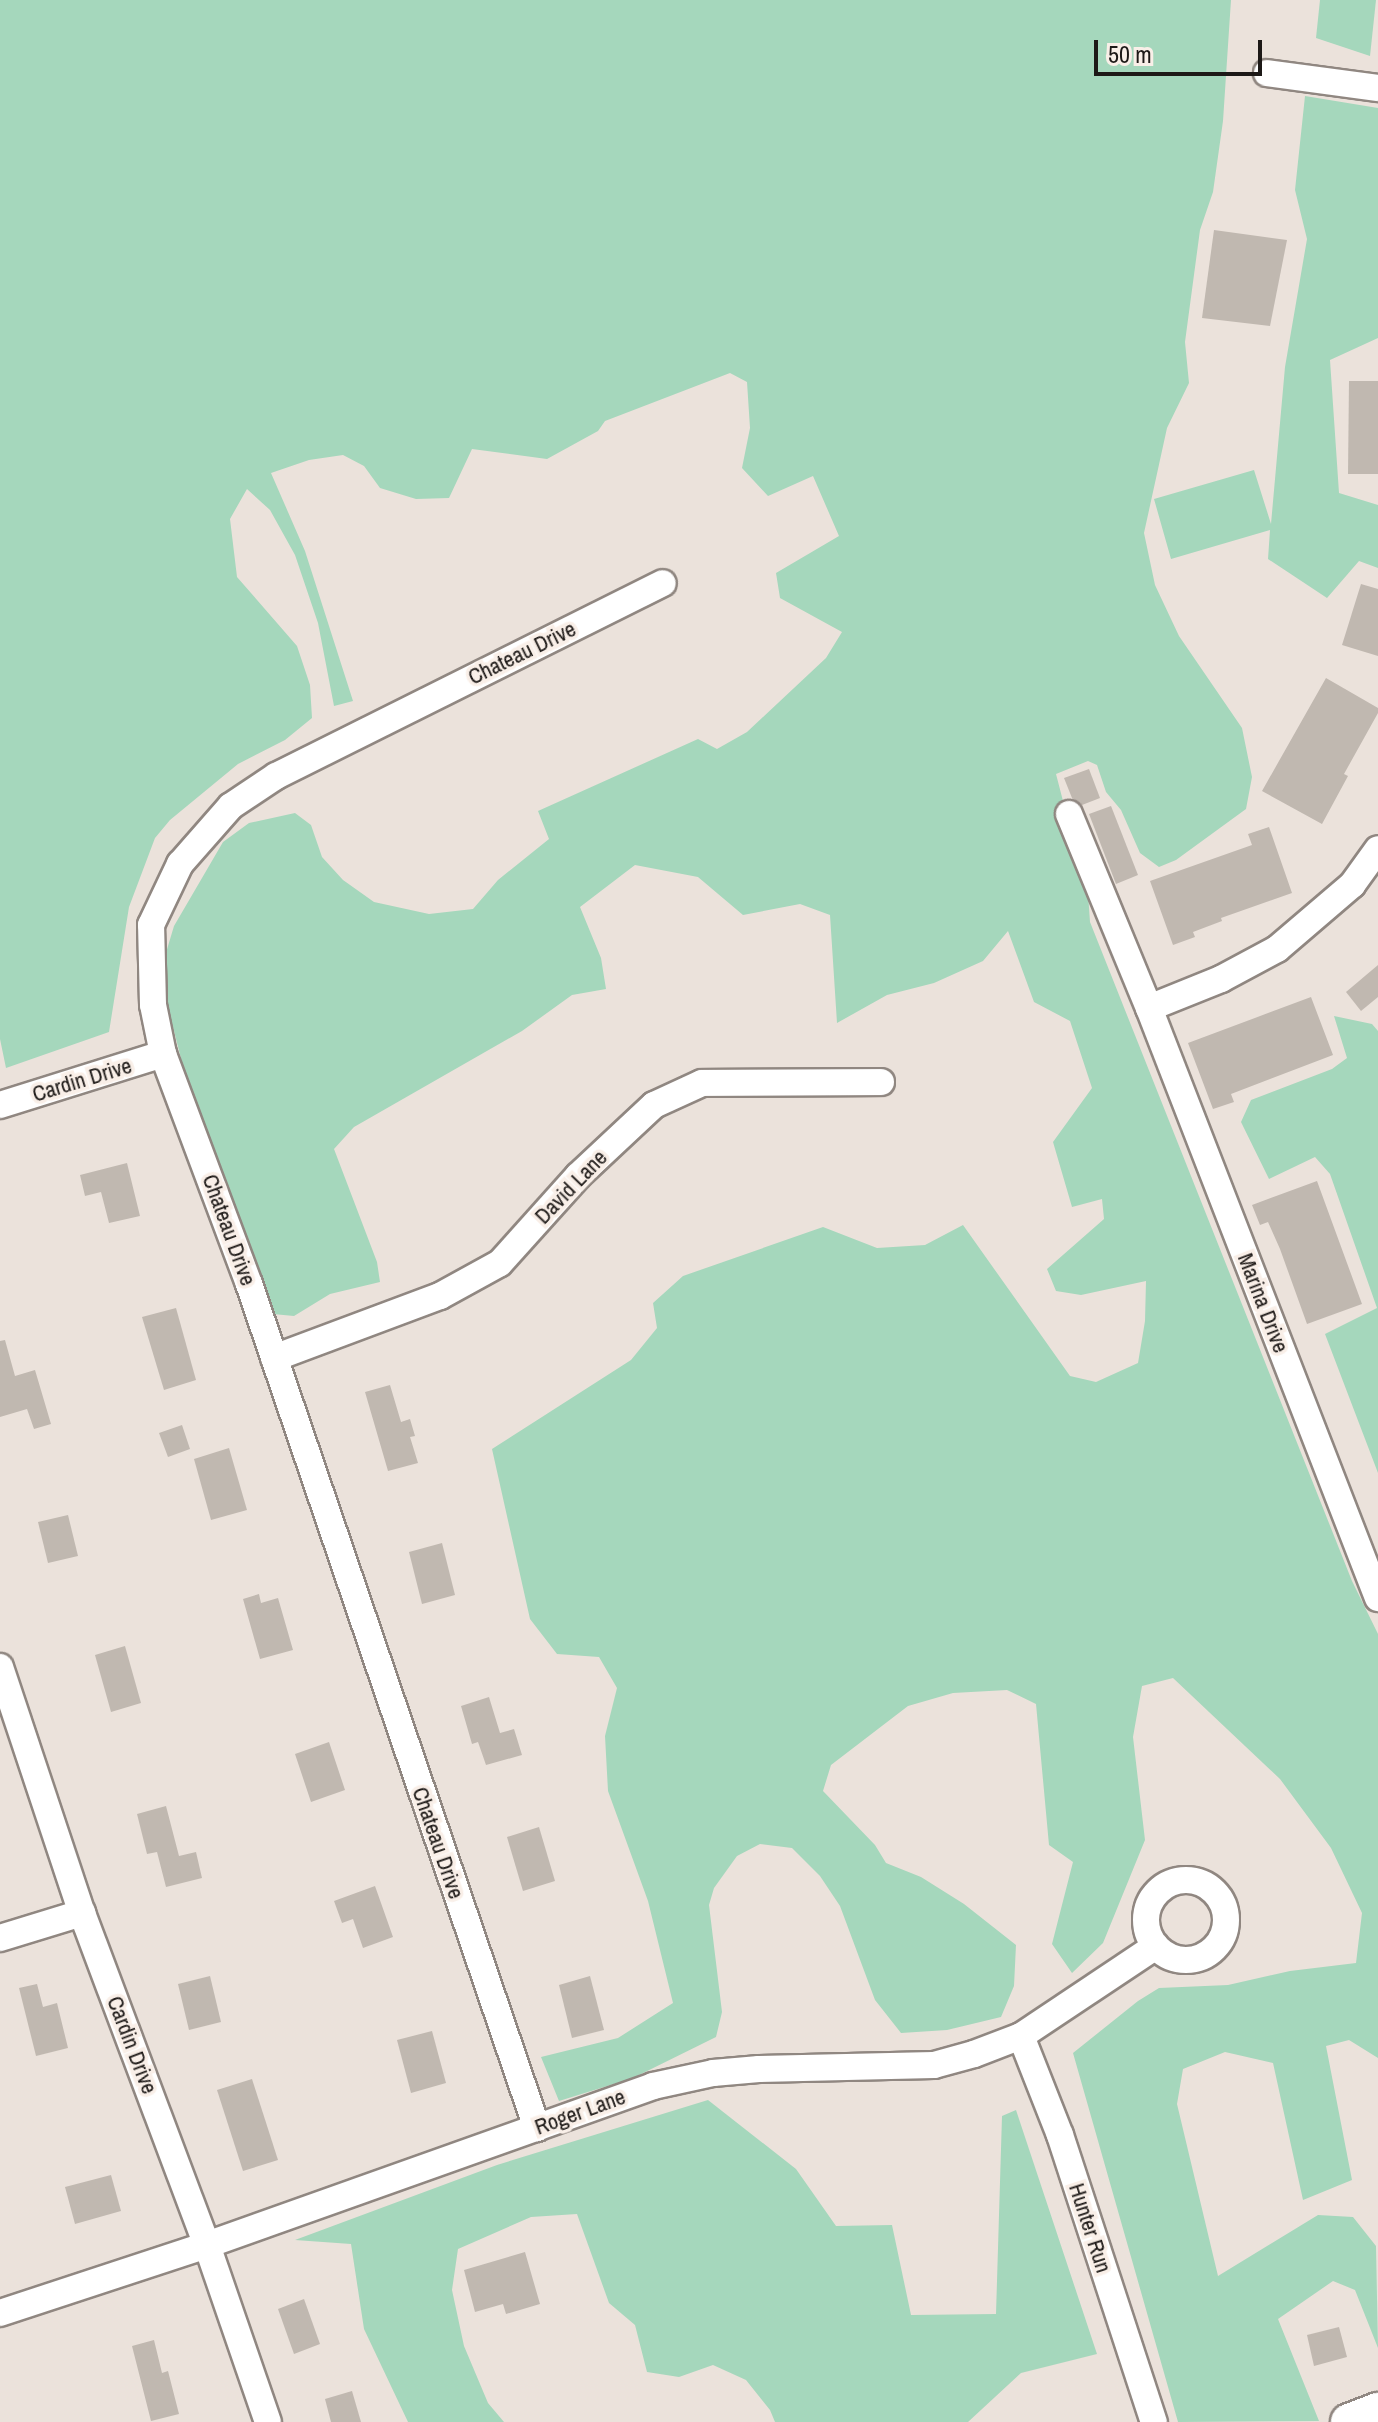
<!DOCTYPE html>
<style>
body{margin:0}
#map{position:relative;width:1378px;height:2422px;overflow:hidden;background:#ebe2db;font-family:"Archivo Narrow",sans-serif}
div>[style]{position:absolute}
.green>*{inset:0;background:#a5d7bc}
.building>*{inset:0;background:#c0b8b0}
.roads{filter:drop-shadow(2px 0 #908781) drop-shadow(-2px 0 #908781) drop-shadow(0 2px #908781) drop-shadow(0 -2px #908781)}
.street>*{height:26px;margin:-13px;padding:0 13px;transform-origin:13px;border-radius:13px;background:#fff}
.street>.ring{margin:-13px;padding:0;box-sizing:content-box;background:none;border:26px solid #fff;border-radius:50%}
.secondary>*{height:36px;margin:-18px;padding:0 18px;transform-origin:18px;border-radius:18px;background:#fff}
span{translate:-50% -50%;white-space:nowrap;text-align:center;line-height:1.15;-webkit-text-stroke:7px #f9efe8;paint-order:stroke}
.street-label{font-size:22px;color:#1d1917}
.scale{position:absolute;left:1094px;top:40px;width:168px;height:36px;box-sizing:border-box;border:4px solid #1d1917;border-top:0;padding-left:10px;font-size:24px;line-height:28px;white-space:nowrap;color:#1d1917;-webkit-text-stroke:6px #f9efe8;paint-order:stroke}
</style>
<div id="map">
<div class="green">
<div style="clip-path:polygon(0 0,1231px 0,1223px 121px,1213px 192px,1200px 230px,1185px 342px,1189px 383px,1167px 428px,1144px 533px,1155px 585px,1179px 636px,1242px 728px,1252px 777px,1246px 809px,1176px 860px,1159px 867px,1140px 853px,1121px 810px,1106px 792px,1097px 765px,1088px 761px,1056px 774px,1063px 801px,1056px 819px,1075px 854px,1088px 893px,1090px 922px,1352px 1581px,1378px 1634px,1378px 2058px,1349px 2040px,1326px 2046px,1352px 2180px,1303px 2200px,1273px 2063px,1225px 2052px,1183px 2069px,1177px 2104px,1218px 2276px,1318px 2215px,1353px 2217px,1376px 2246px,1378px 2348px,1355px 2290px,1333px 2281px,1278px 2319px,1319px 2421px,1178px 2422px,1073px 2053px,1138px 2001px,1159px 1988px,1228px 1985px,1290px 1971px,1356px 1963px,1362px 1913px,1331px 1848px,1280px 1779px,1173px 1678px,1142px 1686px,1133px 1737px,1145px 1840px,1103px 1943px,1072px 1973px,1052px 1944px,1073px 1862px,1049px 1845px,1036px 1704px,1007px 1690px,953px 1693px,908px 1706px,831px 1765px,823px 1791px,875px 1845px,886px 1863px,921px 1877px,964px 1904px,1016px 1945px,1014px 1986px,1001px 2017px,947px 2030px,901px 2033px,875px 2000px,840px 1906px,820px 1876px,792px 1848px,760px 1844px,737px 1856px,714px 1888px,709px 1905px,722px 2012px,716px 2037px,633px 2078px,559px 2101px,541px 2057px,618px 2038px,673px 2003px,648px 1901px,608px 1791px,605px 1736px,617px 1688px,599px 1657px,557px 1654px,530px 1619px,492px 1449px,631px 1360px,657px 1328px,653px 1303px,683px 1276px,823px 1227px,877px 1248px,925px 1245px,963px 1225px,1070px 1376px,1096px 1382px,1138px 1363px,1145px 1321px,1146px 1281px,1081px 1295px,1056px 1291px,1047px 1269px,1104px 1219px,1102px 1199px,1072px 1207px,1053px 1142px,1092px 1088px,1070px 1021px,1034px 1002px,1008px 931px,983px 961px,934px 983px,887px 995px,837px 1023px,830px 915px,800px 904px,743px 915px,698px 877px,635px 865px,580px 907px,601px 958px,606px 989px,572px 995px,522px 1031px,354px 1127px,334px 1149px,377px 1262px,380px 1282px,330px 1294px,294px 1316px,273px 1314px,184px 1070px,166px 1000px,162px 966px,174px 926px,223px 842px,249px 823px,295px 813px,311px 825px,322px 857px,343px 880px,374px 902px,429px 914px,473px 909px,498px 880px,549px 839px,538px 811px,698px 739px,717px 749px,747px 732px,826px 658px,842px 632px,780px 598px,776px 573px,839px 536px,813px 476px,768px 496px,742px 468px,750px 428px,747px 382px,730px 373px,605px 421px,598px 431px,547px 459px,472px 449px,449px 498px,416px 499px,380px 488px,364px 466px,343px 455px,309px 460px,271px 473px,305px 551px,353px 701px,334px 706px,318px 623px,295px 555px,270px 510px,247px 489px,230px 519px,237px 577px,297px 646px,310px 685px,312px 718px,285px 740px,238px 764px,170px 820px,155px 838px,129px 907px,109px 1032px,6px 1068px,0 1039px)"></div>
<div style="clip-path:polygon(1320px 0,1376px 0,1370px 56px,1316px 38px)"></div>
<div style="clip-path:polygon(1305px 96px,1378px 108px,1378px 338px,1330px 360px,1339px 493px,1378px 505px,1378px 568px,1359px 561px,1327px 598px,1268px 559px,1270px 530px,1171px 559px,1154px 499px,1254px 470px,1271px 524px,1285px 367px,1307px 239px,1295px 190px)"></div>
<div style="clip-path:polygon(1334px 1016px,1372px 1024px,1378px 1031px,1378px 1473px,1325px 1334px,1377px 1308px,1330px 1174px,1315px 1157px,1269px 1179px,1241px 1122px,1251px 1100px,1332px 1069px,1347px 1058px)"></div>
<div style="clip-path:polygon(708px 2100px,796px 2169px,836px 2226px,892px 2225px,911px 2315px,996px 2314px,1002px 2116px,1016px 2110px,1097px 2354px,1021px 2373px,968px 2422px,775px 2422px,770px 2410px,746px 2380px,713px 2365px,679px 2377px,647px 2372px,635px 2325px,609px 2303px,577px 2214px,531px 2217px,458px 2249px,452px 2290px,464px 2346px,488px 2403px,504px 2422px,408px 2422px,364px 2329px,351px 2244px,295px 2240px,497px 2165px)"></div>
</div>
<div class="building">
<div style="clip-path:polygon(1214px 230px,1287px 240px,1270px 326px,1202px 318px)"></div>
<div style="clip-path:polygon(1349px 381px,1378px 381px,1378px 474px,1348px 474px)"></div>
<div style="clip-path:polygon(1361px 584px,1378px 589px,1378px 656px,1342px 645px)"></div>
<div style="clip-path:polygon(1326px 678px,1378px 708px,1378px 713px,1344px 774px,1348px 776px,1322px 824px,1262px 791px)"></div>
<div style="clip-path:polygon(1089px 769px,1100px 798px,1082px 805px,1072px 798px,1064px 778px)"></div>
<div style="clip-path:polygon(1111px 806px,1138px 875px,1116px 884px,1089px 814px)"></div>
<div style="clip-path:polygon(1269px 827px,1292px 893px,1221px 918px,1222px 921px,1193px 932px,1195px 937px,1173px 945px,1150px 881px,1252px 845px,1248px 834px)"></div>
<div style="clip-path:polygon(1378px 965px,1378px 997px,1361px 1011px,1346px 992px)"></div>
<div style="clip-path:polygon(1311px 997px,1333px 1055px,1231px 1094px,1234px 1102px,1213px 1109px,1188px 1043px)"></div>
<div style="clip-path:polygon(127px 1163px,140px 1216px,109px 1223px,101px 1192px,85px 1196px,80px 1175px)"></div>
<div style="clip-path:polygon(1317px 1181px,1362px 1304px,1307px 1324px,1280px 1249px,1268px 1222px,1260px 1225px,1252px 1205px)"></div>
<div style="clip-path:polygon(176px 1308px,196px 1380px,164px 1390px,142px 1317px)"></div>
<div style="clip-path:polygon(5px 1340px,15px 1376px,35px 1370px,51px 1424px,34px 1429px,27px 1409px,0 1417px,0 1341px)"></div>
<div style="clip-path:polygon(390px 1385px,401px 1422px,410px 1419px,415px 1436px,410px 1437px,418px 1463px,388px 1471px,365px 1392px)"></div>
<div style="clip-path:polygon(182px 1425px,190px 1449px,168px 1457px,159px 1433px)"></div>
<div style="clip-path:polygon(229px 1448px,247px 1510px,211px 1520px,194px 1459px)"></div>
<div style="clip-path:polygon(68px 1515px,78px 1556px,48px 1563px,38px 1522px)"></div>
<div style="clip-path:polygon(442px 1543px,455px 1595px,422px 1604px,409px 1552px)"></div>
<div style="clip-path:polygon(259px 1594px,261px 1603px,278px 1598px,293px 1650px,260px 1659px,243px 1599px)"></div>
<div style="clip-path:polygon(125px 1646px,141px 1703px,111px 1712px,95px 1655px)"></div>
<div style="clip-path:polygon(489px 1697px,500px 1733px,514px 1729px,522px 1755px,486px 1765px,478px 1742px,472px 1744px,461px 1706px)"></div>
<div style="clip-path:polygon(329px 1742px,345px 1790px,311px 1802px,295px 1754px)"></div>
<div style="clip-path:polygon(166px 1806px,179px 1856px,196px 1852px,202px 1878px,166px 1887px,157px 1852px,147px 1854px,137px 1814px)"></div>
<div style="clip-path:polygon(539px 1827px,555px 1881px,523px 1891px,507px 1837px)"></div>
<div style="clip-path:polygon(375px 1886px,393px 1937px,363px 1948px,353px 1919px,342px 1923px,334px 1901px)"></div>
<div style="clip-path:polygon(210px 1976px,221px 2022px,189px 2030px,178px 1984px)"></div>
<div style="clip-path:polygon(590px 1976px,604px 2030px,572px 2038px,559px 1985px)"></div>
<div style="clip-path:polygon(37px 1984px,43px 2007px,57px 2003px,68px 2048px,36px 2056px,19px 1988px)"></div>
<div style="clip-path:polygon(432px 2031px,446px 2083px,411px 2093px,397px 2040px)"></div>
<div style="clip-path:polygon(252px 2079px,278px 2160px,243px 2171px,217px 2090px)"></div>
<div style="clip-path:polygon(111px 2175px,121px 2211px,75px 2224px,65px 2187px)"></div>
<div style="clip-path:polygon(525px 2252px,540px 2304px,506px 2314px,503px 2304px,475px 2312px,464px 2270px)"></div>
<div style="clip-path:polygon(304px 2299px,320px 2344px,294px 2354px,278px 2309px)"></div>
<div style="clip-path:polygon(1339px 2327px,1347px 2357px,1314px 2366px,1307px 2335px)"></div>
<div style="clip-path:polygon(154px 2340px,162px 2373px,168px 2371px,179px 2414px,151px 2421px,132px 2346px)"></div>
<div style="clip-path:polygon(352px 2391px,361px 2422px,331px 2422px,325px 2399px)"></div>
</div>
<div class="roads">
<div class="street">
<div style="left:1267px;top:73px;width:112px;rotate:7.7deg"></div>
<div style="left:1069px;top:814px;width:210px;rotate:67.6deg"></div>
<div style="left:1149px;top:1008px;width:633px;rotate:68.79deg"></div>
<div style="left:1149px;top:1008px;width:78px;rotate:-21.9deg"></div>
<div style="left:1221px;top:979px;width:64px;rotate:-28.2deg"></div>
<div style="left:1277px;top:949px;width:99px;rotate:-40.5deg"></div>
<div style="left:1352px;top:885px;width:44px;rotate:-54.2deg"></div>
<div style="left:0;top:1105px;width:171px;rotate:-17.4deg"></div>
<div style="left:274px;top:1358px;width:177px;rotate:-20.5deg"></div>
<div style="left:440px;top:1296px;width:68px;rotate:-28.8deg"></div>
<div style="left:500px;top:1263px;width:117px;rotate:-48.1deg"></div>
<div style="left:578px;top:1176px;width:104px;rotate:-43.1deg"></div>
<div style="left:654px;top:1105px;width:53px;rotate:-24.6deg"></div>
<div style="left:702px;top:1083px;width:179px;rotate:-0.3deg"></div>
<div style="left:0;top:1667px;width:259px;rotate:71.6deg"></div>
<div style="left:82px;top:1913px;width:355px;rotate:69.4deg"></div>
<div style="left:207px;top:2245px;width:187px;rotate:71deg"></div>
<div class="ring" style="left:1146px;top:1880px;width:54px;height:54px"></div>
<div style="left:0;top:1938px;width:86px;rotate:-17deg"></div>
<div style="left:1021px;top:2036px;width:106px;rotate:68.5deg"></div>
<div style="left:1060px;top:2135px;width:302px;rotate:71.9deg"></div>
<div style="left:537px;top:2128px;width:892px;rotate:-108.84deg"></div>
<div style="left:249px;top:1284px;width:246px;rotate:-110.5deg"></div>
<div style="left:163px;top:1054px;width:50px;rotate:-101.5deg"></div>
<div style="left:153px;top:1005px;width:80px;rotate:-91.4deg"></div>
<div style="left:151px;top:925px;width:68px;rotate:-64.6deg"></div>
<div style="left:180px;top:864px;width:77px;rotate:-48.7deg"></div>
<div style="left:231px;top:806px;width:54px;rotate:-33.7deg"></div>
<div style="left:276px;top:776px;width:432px;rotate:-26.5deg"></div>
<div style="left:0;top:2313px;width:218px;rotate:-18.2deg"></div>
<div style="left:207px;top:2245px;width:473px;rotate:-19.6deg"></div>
<div style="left:653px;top:2086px;width:61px;rotate:-12.2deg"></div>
<div style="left:713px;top:2073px;width:46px;rotate:-5deg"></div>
<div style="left:759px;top:2069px;width:175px;rotate:-1.3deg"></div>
<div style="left:934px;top:2065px;width:41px;rotate:-15.4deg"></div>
<div style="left:974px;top:2054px;width:50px;rotate:-21deg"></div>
<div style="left:1021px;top:2036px;width:162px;rotate:-33.7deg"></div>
</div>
<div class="secondary">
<div style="left:1349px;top:2422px;width:31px;rotate:-21deg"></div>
</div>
</div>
<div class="street-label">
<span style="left:522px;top:653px;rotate:-26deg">Chateau Drive</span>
<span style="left:82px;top:1080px;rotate:-17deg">Cardin Drive</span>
<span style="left:571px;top:1187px;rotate:-46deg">David Lane</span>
<span style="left:229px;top:1230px;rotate:70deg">Chateau Drive</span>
<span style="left:1263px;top:1303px;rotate:69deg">Marina Drive</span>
<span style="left:438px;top:1843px;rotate:71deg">Chateau Drive</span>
<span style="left:132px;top:2045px;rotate:69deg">Cardin Drive</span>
<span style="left:580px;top:2112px;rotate:-20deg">Roger Lane</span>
<span style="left:1090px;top:2228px;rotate:72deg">Hunter Run</span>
</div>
<div class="scale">50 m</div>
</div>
